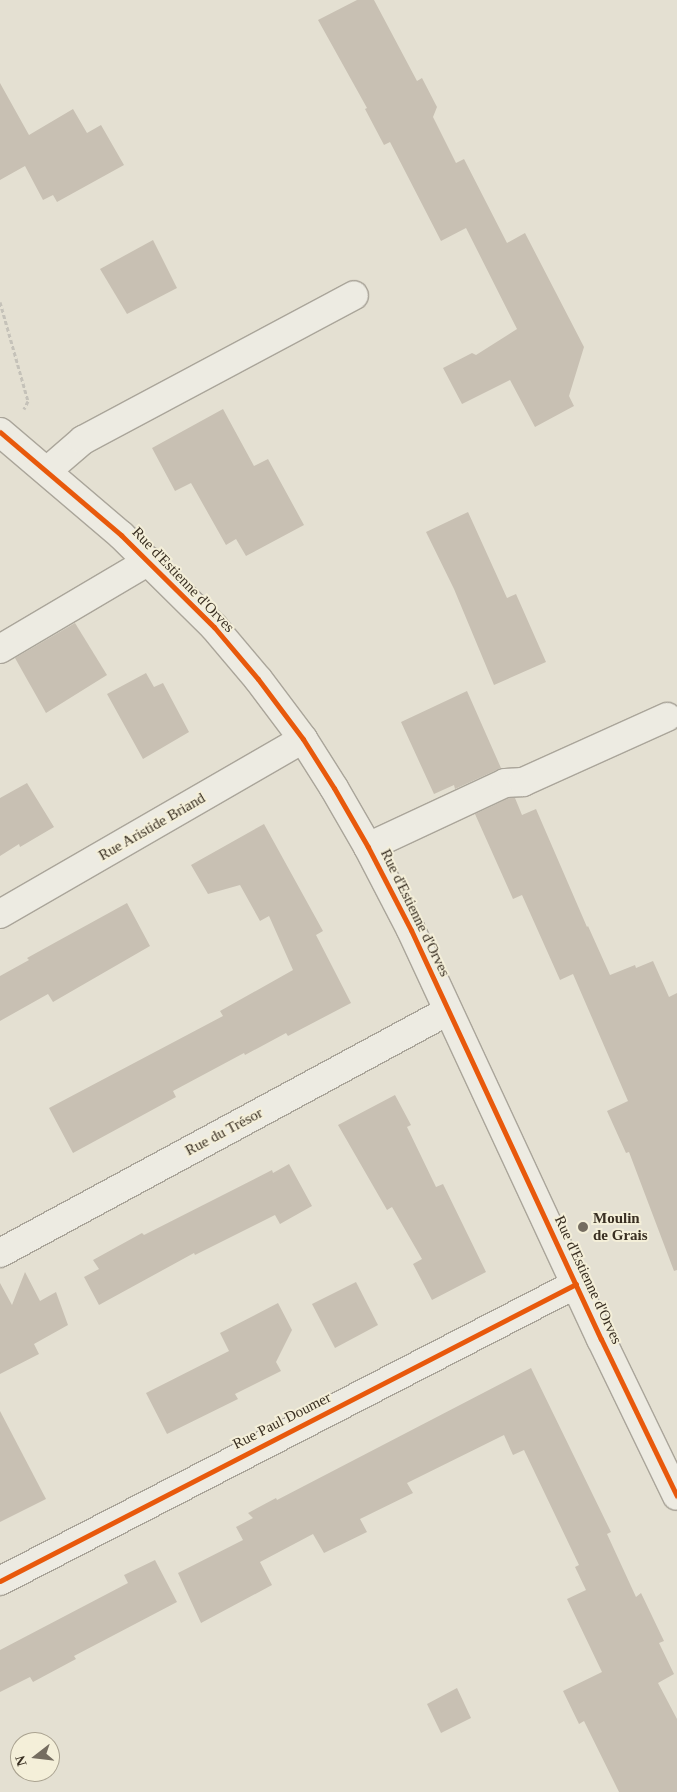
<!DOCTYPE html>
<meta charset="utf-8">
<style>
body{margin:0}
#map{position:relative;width:677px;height:1792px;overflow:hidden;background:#e4e0d2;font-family:Georgia,serif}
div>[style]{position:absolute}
.building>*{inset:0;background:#c8c0b3}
.path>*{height:3px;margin-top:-1.5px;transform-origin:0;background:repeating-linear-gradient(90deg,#c5c2b9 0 4px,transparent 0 6.5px)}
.roads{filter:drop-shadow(1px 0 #aaa59a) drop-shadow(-1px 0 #aaa59a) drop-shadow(0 1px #aaa59a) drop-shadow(0 -1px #aaa59a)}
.minor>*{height:28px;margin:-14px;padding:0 14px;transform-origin:14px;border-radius:14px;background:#edebe2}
.cycleway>*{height:5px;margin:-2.5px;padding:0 2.5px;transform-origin:2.5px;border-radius:2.5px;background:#e8590c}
.dots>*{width:14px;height:14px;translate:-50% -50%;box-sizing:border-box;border:2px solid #f4efd9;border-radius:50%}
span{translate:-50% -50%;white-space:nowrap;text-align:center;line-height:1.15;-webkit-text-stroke:4px #f4efd9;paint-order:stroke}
.street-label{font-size:15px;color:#392f22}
.poi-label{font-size:15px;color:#392f22;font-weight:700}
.left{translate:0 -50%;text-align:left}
.north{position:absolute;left:10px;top:1732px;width:50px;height:50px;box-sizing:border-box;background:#f4efd9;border:1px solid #a9a290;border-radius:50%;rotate:254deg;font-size:14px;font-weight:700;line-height:20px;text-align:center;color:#392f22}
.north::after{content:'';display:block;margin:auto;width:18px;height:22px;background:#756d60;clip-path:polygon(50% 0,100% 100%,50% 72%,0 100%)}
</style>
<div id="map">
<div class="building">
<div style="clip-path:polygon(357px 0,374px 0,417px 81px,422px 78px,437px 107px,433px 117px,456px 163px,464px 159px,507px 243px,525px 233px,584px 347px,569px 396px,574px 406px,535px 427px,510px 380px,462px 404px,443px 368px,472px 353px,476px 355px,517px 329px,466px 228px,441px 241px,390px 142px,384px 145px,365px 109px,367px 108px,318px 20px)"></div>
<div style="clip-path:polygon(0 83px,29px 135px,73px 109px,87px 133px,101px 125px,124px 165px,57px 202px,53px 195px,43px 200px,25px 166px,0 180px)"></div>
<div style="clip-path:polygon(153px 240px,177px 288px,127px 314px,100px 269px)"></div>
<div style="clip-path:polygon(223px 409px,254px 466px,268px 459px,304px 525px,246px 556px,236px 539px,226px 545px,191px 483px,175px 491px,152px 448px)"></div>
<div style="clip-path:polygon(468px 512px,507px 598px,516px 594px,546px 662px,494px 685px,454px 589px,426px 532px)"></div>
<div style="clip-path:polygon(75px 623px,107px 675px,46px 713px,15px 658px)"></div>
<div style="clip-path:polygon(146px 673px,154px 687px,163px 683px,189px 732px,143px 759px,107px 694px)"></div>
<div style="clip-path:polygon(467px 691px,501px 768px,455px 789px,454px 785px,434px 794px,401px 722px)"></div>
<div style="clip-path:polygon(27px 783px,54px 827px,20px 847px,19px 844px,0 856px,0 798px)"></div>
<div style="clip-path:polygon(509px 798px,515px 798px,522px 815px,536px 809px,587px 927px,588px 926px,610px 975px,635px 965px,636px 968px,653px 961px,669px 997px,677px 993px,677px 1270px,674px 1271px,629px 1152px,626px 1153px,607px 1111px,628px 1101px,573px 974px,560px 980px,522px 895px,513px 899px,475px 814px)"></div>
<div style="clip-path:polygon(264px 824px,323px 931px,316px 935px,351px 1003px,288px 1036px,286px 1033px,245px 1055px,244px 1053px,173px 1091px,176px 1097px,73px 1153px,49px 1108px,223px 1016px,220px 1011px,293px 970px,269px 916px,260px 921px,240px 885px,208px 894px,191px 865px)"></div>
<div style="clip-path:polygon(127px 903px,150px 946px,53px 1002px,48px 994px,0 1021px,0 976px,29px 960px,27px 958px)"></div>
<div style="clip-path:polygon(395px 1095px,411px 1125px,407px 1127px,436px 1187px,443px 1184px,486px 1272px,432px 1300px,413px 1264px,422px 1259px,392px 1207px,387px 1210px,338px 1125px)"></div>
<div style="clip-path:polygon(289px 1164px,312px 1206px,280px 1224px,275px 1215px,195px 1255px,194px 1253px,99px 1305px,84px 1277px,99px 1269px,93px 1260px,142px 1233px,144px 1235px,272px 1170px,273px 1173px)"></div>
<div style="clip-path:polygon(25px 1272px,40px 1301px,56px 1292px,68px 1325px,34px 1344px,39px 1354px,0 1374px,0 1283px,12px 1305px)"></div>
<div style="clip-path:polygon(356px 1282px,378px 1325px,335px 1348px,312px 1304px)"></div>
<div style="clip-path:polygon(278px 1303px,292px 1330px,276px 1362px,281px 1371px,235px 1394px,238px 1399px,167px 1434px,146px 1393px,229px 1351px,220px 1333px)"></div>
<div style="clip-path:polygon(531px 1368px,611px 1532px,607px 1534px,636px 1597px,641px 1593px,664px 1641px,659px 1643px,674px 1674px,658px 1683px,677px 1719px,677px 1792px,619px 1792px,584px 1721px,579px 1724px,563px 1691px,602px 1672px,567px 1599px,586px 1590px,575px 1567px,579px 1565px,524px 1450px,513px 1455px,504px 1435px,407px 1483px,413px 1493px,360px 1519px,367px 1532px,324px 1553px,313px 1534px,260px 1562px,272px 1585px,201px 1623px,178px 1573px,243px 1540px,236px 1527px,253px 1518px,248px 1513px,276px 1498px,277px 1500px)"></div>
<div style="clip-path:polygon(0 1411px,46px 1499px,0 1522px)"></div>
<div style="clip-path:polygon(155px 1560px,177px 1602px,74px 1656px,76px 1659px,33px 1682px,30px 1677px,0 1692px,0 1650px,128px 1583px,124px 1575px)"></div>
<div style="clip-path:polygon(457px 1688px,471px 1718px,441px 1733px,427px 1704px)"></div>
</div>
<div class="path">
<div style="left:0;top:302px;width:103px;rotate:74.2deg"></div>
<div style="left:28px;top:401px;width:9px;rotate:117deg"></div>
</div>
<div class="roads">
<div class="minor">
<div style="left:0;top:432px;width:159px;rotate:40.4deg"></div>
<div style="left:121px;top:535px;width:131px;rotate:44.7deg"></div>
<div style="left:214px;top:627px;width:68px;rotate:49.8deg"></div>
<div style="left:258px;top:679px;width:75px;rotate:53.1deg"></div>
<div style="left:303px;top:739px;width:58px;rotate:57.7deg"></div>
<div style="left:334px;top:788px;width:68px;rotate:60deg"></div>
<div style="left:368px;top:847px;width:93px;rotate:62.6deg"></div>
<div style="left:411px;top:930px;width:451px;rotate:65.1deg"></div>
<div style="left:601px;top:1339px;width:174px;rotate:64.2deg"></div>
<div style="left:47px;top:471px;width:48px;rotate:-40.7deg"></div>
<div style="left:83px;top:440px;width:307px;rotate:-28.1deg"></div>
<div style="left:0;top:649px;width:173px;rotate:-30.6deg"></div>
<div style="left:368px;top:847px;width:151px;rotate:-25deg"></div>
<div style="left:505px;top:783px;width:18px;rotate:-3deg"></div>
<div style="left:523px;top:782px;width:158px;rotate:-24.3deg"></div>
<div style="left:0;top:914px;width:350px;rotate:-30deg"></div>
<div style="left:0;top:1253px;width:509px;rotate:-28.38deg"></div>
<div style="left:0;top:1581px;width:648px;rotate:-27.28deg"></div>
</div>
</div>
<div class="cycleway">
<div style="left:0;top:432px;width:159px;rotate:40.4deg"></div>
<div style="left:121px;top:535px;width:131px;rotate:44.7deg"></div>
<div style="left:214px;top:627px;width:68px;rotate:49.8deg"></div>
<div style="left:258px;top:679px;width:75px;rotate:53.1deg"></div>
<div style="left:303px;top:739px;width:58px;rotate:57.7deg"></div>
<div style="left:334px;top:788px;width:68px;rotate:60deg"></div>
<div style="left:368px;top:847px;width:93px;rotate:62.6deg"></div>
<div style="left:411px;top:930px;width:451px;rotate:65.1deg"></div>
<div style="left:601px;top:1339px;width:174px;rotate:64.2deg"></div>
<div style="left:0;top:1581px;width:648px;rotate:-27.28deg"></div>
</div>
<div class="dots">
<div style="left:583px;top:1227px;background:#756d60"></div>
</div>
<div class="street-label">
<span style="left:183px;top:580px;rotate:46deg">Rue d'Estienne d'Orves</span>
<span style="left:152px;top:827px;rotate:-30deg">Rue Aristide Briand</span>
<span style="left:415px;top:913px;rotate:64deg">Rue d'Estienne d'Orves</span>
<span style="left:224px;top:1132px;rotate:-28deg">Rue du Trésor</span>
<span style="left:588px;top:1280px;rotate:65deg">Rue d'Estienne d'Orves</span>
<span style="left:282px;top:1421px;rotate:-27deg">Rue Paul Doumer</span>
</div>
<div class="poi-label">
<span class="left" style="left:593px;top:1227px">Moulin<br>de Grais</span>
</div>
<div class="north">N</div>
</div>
